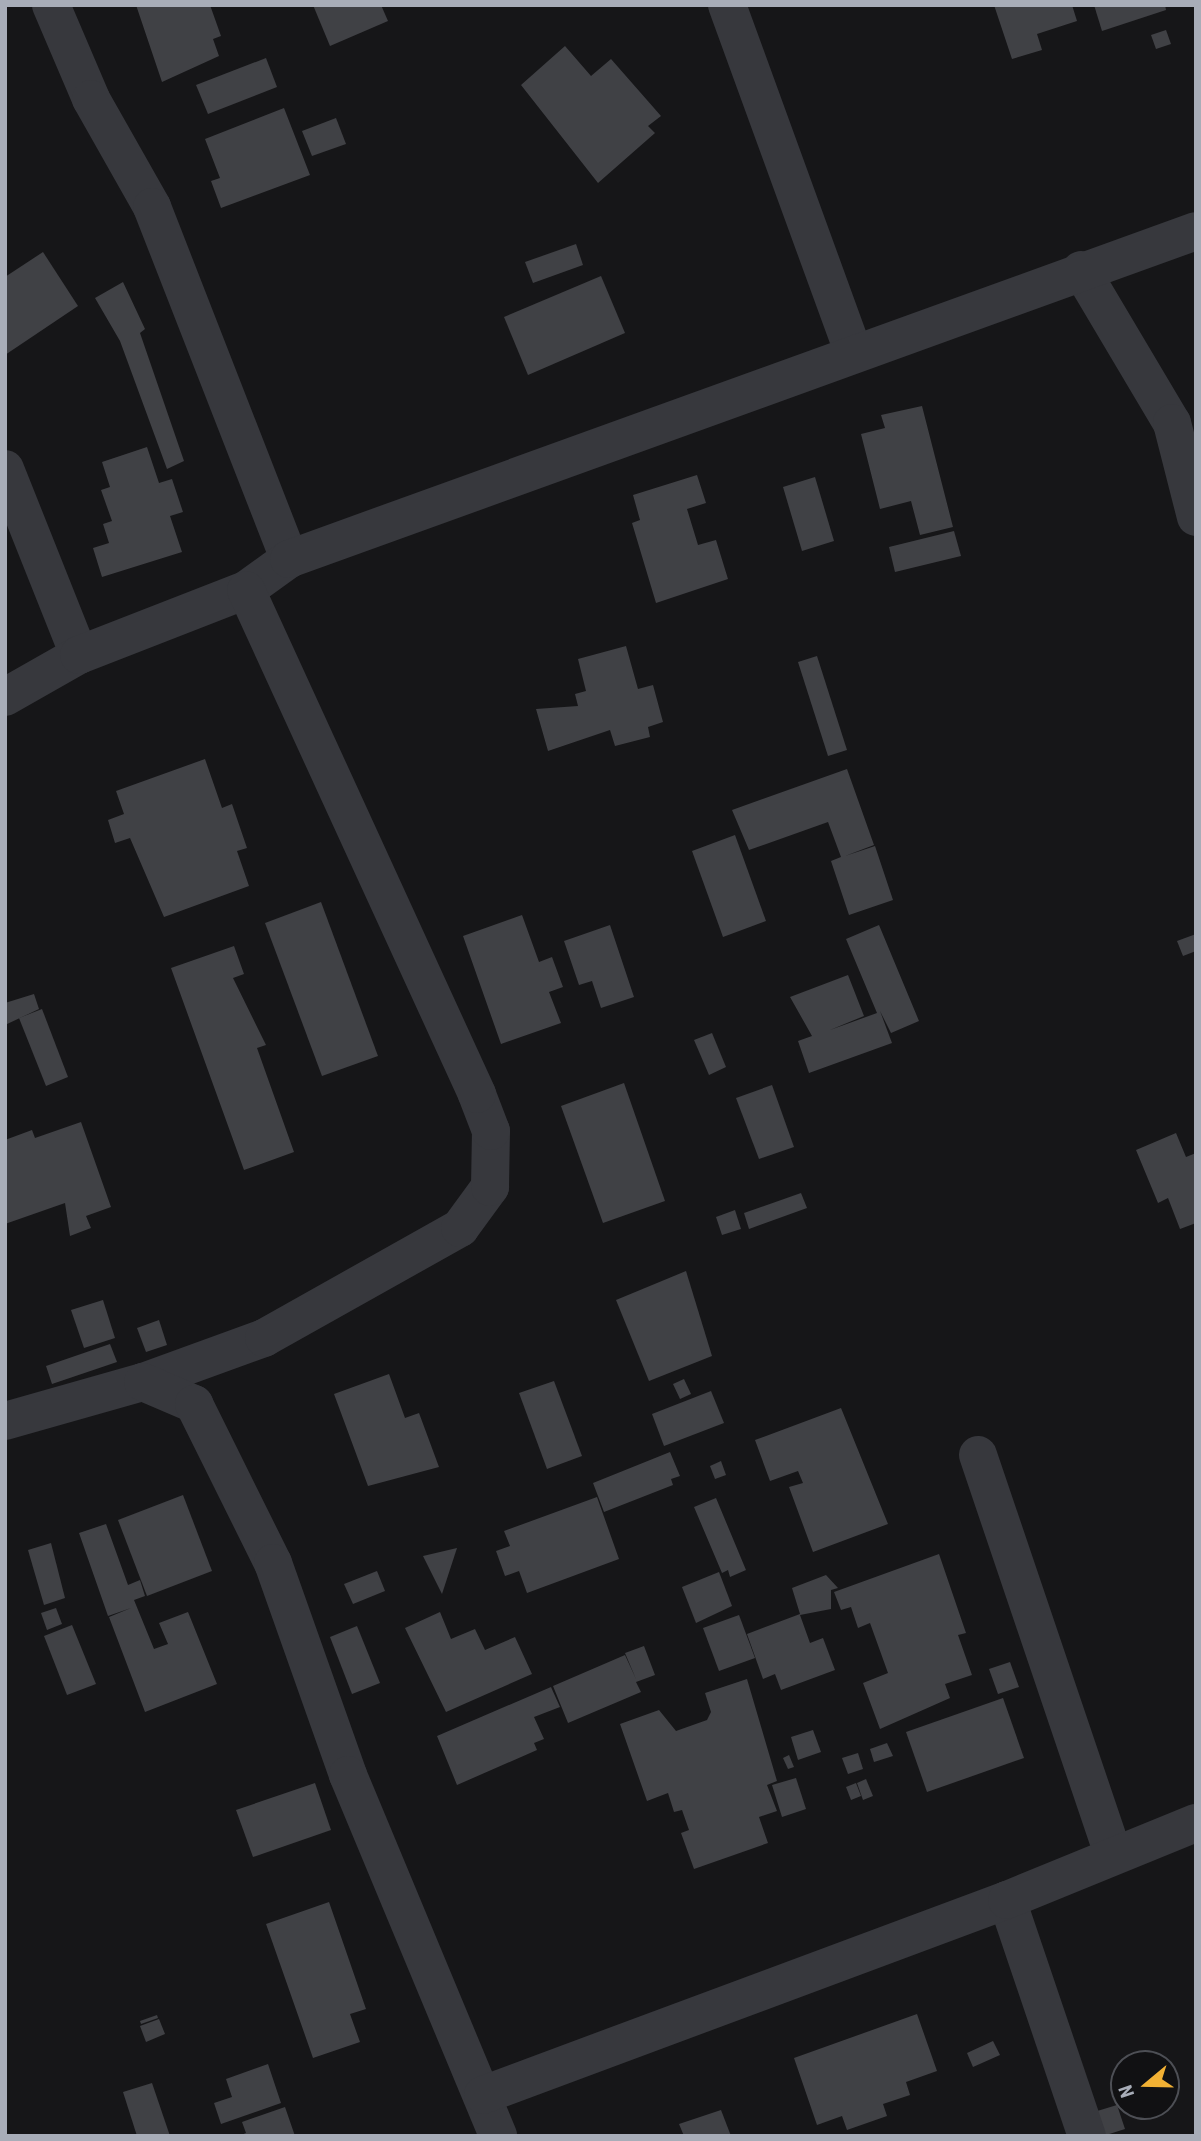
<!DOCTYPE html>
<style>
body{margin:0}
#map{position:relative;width:1201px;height:2141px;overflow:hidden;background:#161618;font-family:"Roboto Condensed",sans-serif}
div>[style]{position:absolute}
.building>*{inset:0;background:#404145}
.minor>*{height:38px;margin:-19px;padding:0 19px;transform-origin:19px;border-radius:19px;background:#37383d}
span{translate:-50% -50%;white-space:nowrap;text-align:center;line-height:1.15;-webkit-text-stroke:6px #111113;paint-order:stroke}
.frame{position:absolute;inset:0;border:7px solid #a8adb8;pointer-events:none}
.north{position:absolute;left:1110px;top:2050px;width:70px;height:70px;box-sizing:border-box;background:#111113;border:2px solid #4d4f55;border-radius:50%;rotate:251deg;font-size:19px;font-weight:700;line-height:28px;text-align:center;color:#a8adb8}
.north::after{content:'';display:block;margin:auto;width:24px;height:32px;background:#f2b134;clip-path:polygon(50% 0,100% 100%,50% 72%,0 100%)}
</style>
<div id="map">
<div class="building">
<div style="clip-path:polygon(136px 5px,210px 5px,221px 36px,213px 39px,219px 56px,162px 82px)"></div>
<div style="clip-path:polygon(313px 5px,381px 5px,388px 21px,330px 46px)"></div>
<div style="clip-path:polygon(994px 5px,1072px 5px,1077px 21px,1037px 34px,1042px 50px,1012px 59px)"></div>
<div style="clip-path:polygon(1094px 5px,1165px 5px,1166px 10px,1102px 31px)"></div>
<div style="clip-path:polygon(1166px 30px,1171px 44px,1156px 49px,1151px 35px)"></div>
<div style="clip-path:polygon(565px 46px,591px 76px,611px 59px,661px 116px,648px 126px,655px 133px,598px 183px,521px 85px)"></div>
<div style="clip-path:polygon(266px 58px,277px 87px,208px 114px,196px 85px)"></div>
<div style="clip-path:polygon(284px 108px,310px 175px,221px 208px,211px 181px,220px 178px,205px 139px)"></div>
<div style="clip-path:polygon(336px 118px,346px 144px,312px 156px,302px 131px)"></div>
<div style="clip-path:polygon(576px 244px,583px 265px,533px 283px,525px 262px)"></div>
<div style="clip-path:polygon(43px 252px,78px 306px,5px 355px,5px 277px)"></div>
<div style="clip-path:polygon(601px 276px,625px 333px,528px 375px,504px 317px)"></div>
<div style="clip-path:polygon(123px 282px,145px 329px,140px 333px,184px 461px,167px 469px,120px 341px,95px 298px)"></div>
<div style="clip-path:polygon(922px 406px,953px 527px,920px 535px,911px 501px,880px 509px,861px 434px,885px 428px,881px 415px)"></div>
<div style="clip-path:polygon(147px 447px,159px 483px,172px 479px,183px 512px,170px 516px,182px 552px,102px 577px,93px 548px,109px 543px,103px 524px,112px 521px,101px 490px,110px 487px,102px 462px)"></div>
<div style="clip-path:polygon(697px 475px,706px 503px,687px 509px,698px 545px,716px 540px,728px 579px,656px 603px,632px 523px,640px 520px,633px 495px)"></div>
<div style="clip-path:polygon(815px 477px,834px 541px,802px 551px,783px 487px)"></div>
<div style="clip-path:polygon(954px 531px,961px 556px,895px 572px,889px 547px)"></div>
<div style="clip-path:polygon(626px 646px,638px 689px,653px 685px,663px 722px,648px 727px,650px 737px,615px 746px,610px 730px,548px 751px,536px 709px,578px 706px,575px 694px,586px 691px,578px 659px)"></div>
<div style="clip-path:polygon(817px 656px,847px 750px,828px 756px,798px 662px)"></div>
<div style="clip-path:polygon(205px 759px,222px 808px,232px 804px,247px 848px,237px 851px,249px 886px,164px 917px,130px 838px,115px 843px,108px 820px,124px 814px,116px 791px)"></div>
<div style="clip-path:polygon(847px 769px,874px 845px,845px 856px,875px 846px,893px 900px,849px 915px,831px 861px,841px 857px,828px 822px,749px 850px,732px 810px)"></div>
<div style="clip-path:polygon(735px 835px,766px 921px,723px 937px,692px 851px)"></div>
<div style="clip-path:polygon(321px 902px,378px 1056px,322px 1076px,265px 923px)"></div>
<div style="clip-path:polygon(522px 915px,539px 962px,552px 957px,563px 987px,549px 992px,561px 1023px,501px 1044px,463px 936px)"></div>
<div style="clip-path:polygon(610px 925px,634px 997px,601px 1008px,592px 981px,579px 985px,564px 941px)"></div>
<div style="clip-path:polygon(879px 925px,919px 1021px,891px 1033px,880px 1011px,892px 1043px,809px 1073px,798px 1041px,812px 1036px,790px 997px,848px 975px,864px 1016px,830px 1030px,877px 1013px,846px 939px)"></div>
<div style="clip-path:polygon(1196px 934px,1196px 951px,1183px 956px,1177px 941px)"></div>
<div style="clip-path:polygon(234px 946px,244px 974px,233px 978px,266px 1045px,257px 1048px,294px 1152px,244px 1170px,171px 968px)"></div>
<div style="clip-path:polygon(34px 994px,39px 1009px,5px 1025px,5px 1003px)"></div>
<div style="clip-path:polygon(42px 1009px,68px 1077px,46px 1086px,19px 1018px)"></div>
<div style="clip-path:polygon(712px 1033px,726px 1067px,709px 1075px,694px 1040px)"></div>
<div style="clip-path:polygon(624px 1083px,665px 1201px,603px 1223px,561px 1106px)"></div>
<div style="clip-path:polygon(772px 1085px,794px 1147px,759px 1159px,736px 1098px)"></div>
<div style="clip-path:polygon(81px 1122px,111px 1207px,86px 1216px,91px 1228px,70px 1236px,65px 1203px,5px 1224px,5px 1140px,32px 1130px,35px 1138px)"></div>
<div style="clip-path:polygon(1176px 1133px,1186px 1157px,1196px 1153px,1196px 1223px,1180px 1229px,1168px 1198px,1158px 1203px,1136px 1150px)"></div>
<div style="clip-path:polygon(801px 1193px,807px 1208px,749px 1229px,744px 1213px)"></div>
<div style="clip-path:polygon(735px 1210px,741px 1229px,722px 1235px,716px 1217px)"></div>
<div style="clip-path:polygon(686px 1271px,712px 1356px,649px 1381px,616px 1300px)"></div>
<div style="clip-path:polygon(103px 1300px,115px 1338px,84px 1348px,71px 1310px)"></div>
<div style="clip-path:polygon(159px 1320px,167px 1345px,146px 1352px,137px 1328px)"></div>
<div style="clip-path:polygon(110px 1344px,117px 1362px,52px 1384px,46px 1366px)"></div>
<div style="clip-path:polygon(389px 1374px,405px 1418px,419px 1413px,439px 1467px,368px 1486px,334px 1394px)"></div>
<div style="clip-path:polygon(684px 1379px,691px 1394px,680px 1399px,673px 1384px)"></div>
<div style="clip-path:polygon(554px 1381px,582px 1456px,547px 1469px,519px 1393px)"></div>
<div style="clip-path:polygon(711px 1391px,724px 1423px,664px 1446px,652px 1414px)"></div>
<div style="clip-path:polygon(841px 1408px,888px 1524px,813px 1552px,789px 1487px,803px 1483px,798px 1471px,770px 1481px,755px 1440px)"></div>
<div style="clip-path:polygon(670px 1452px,680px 1476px,671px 1479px,673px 1485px,604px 1512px,593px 1483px)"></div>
<div style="clip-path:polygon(721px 1461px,726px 1475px,715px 1479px,710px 1466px)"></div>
<div style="clip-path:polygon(183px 1495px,212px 1571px,147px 1596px,118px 1520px)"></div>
<div style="clip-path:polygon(597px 1497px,619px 1559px,527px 1593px,519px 1571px,505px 1576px,496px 1551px,510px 1546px,504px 1531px)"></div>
<div style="clip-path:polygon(716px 1498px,746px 1570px,730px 1577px,728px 1570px,722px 1573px,694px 1507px)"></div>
<div style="clip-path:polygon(106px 1524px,128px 1585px,140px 1580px,145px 1596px,134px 1600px,154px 1649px,168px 1644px,159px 1623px,188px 1612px,217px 1684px,145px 1712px,109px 1617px,131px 1608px,108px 1616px,79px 1533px)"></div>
<div style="clip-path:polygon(51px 1543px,65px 1598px,44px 1605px,28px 1550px)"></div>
<div style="clip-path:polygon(457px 1548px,442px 1594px,423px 1556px)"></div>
<div style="clip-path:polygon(939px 1554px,966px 1633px,958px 1635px,972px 1675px,945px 1684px,950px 1698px,880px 1729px,863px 1683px,888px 1673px,870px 1623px,858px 1628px,851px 1607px,841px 1610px,834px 1592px)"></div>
<div style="clip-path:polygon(377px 1571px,385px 1591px,353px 1604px,344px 1584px)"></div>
<div style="clip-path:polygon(719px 1572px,732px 1606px,696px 1623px,682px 1587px)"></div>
<div style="clip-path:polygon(826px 1575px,838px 1588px,831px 1590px,831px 1609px,800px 1615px,810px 1643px,823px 1638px,835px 1670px,781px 1690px,775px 1674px,763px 1679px,747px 1634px,800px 1614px,792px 1588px)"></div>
<div style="clip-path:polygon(56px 1608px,62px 1624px,47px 1630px,41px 1613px)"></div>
<div style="clip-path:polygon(440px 1612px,451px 1639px,475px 1629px,485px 1650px,515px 1637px,532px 1674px,446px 1712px,405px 1628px)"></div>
<div style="clip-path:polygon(739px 1615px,755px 1658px,719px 1671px,703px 1628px)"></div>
<div style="clip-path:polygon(72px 1625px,96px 1684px,67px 1695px,44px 1636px)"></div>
<div style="clip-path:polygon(357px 1626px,380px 1683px,352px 1694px,330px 1637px)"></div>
<div style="clip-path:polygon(644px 1646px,655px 1675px,636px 1682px,641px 1692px,568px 1723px,553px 1686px,625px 1655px,636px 1679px,625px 1653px)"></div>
<div style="clip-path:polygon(1010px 1662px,1019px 1687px,998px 1694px,989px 1669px)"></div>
<div style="clip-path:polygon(747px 1679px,777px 1781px,767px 1785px,777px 1811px,759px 1817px,768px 1843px,694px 1869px,681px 1833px,689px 1830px,682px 1810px,674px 1812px,668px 1793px,647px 1801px,620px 1724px,659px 1710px,676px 1731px,707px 1720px,711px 1712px,705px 1693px)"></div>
<div style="clip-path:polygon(551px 1687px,560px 1707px,534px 1717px,544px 1739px,534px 1743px,537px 1750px,457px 1785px,437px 1736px)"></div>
<div style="clip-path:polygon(1003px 1698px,1024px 1758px,927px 1792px,906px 1732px)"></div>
<div style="clip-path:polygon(813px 1730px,821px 1752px,798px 1760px,791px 1737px)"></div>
<div style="clip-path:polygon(887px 1743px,893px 1756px,874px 1762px,870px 1749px)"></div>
<div style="clip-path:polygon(858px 1753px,863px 1769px,848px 1774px,842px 1758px)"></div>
<div style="clip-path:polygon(789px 1755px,794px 1767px,788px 1769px,783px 1758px)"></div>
<div style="clip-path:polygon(796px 1778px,806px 1809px,782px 1817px,772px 1785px)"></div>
<div style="clip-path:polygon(866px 1779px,873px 1796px,863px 1800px,857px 1783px)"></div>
<div style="clip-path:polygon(315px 1783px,331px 1830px,253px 1857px,236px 1810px)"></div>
<div style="clip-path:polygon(856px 1783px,861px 1796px,851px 1800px,846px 1787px)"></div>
<div style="clip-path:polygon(329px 1902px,366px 2009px,350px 2014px,360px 2042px,313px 2058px,266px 1924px)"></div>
<div style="clip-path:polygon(917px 2014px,937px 2071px,906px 2082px,910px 2095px,883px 2104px,887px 2116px,847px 2130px,842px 2116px,817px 2125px,794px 2058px)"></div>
<div style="clip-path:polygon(157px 2015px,158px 2018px,141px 2024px,140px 2021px)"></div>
<div style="clip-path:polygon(159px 2019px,165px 2034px,146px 2042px,140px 2026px)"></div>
<div style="clip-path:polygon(993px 2041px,1000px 2055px,973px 2067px,967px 2053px)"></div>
<div style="clip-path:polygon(268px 2064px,281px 2103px,221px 2124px,214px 2103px,232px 2097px,226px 2079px)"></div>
<div style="clip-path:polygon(152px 2083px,170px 2136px,137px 2136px,123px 2092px)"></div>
<div style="clip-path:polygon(1117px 2105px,1125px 2129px,1103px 2136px,1084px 2115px)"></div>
<div style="clip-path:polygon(285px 2107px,295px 2136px,239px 2136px,246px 2133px,242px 2122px)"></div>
<div style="clip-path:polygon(721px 2110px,731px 2136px,684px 2136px,679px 2124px)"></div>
</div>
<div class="minor">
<div style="left:51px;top:5px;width:102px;rotate:66.9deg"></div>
<div style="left:91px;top:99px;width:124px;rotate:60.5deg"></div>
<div style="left:152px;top:207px;width:378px;rotate:68.7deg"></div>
<div style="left:727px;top:5px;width:371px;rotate:70deg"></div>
<div style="left:1081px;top:270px;width:178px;rotate:59.3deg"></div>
<div style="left:1172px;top:423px;width:97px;rotate:75.7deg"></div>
<div style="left:5px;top:469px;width:200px;rotate:68.3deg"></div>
<div style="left:5px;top:697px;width:85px;rotate:-29.6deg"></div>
<div style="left:79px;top:655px;width:179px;rotate:-21.3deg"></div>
<div style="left:246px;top:590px;width:53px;rotate:-35.8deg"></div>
<div style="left:289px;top:559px;width:964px;rotate:-19.88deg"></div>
<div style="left:143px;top:1382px;width:129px;rotate:-20deg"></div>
<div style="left:264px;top:1338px;width:225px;rotate:-29.3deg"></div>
<div style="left:460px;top:1228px;width:51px;rotate:-53.8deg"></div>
<div style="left:490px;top:1187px;width:56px;rotate:-89deg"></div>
<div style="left:491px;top:1131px;width:40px;rotate:-111deg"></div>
<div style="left:477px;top:1094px;width:554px;rotate:-114.62deg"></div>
<div style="left:5px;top:1421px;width:143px;rotate:-15.8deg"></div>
<div style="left:143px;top:1382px;width:56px;rotate:23.3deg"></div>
<div style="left:194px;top:1404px;width:178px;rotate:63.6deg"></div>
<div style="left:273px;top:1563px;width:225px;rotate:70.5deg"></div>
<div style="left:348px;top:1775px;width:391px;rotate:67.4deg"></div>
<div style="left:978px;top:1455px;width:419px;rotate:71.3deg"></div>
<div style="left:1007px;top:1900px;width:249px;rotate:71.3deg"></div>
<div style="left:483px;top:2095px;width:559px;rotate:-20.41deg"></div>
<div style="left:1007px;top:1900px;width:204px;rotate:-22.2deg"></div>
</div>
<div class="frame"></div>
<div class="north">N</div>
</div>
